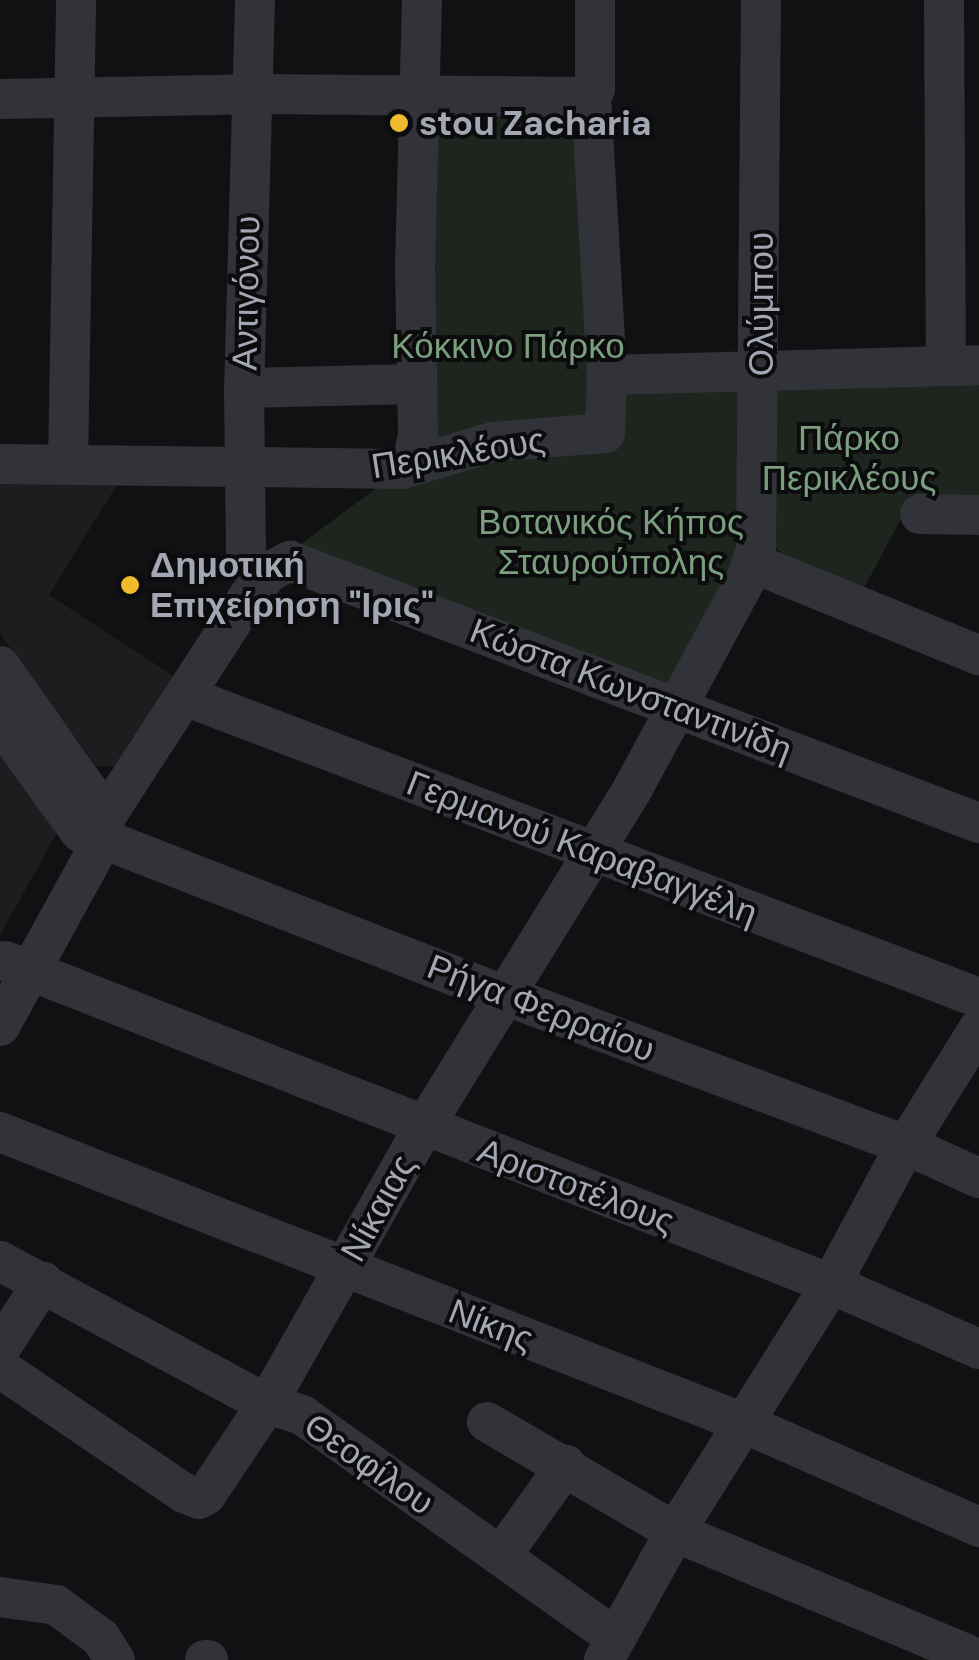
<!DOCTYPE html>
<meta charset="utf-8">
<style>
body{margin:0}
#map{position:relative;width:979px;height:1660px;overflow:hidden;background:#111113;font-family:"DM Sans",sans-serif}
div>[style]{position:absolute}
.built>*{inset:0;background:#1d1d20}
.green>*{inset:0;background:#1e251f}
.minor>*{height:40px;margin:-20px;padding:0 20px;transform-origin:20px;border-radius:20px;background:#323338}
.dots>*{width:28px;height:28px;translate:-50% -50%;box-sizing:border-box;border:5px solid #0c0c0e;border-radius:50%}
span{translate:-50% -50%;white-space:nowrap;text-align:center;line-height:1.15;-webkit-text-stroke:8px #0c0c0e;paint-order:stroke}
.poi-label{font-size:35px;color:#a3a7b3;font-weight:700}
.left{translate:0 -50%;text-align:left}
.street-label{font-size:35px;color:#a3a7b3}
.park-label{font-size:35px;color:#7a9e7e}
</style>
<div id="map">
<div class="built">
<div style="clip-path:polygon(123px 475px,49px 595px,183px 682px,128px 766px,96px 766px,0 634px,0 477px)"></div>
<div style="clip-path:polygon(0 751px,57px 833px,0 935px)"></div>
</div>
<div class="green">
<div style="clip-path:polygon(419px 95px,580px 98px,602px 385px,743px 382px,742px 548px,669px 688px,297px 547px,402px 469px)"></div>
<div style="clip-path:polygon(774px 382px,979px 382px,979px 504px,912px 498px,863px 590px,801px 565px,775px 548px)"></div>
</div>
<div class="minor">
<div style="left:255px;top:0;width:388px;rotate:91.6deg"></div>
<div style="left:244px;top:388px;width:168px;rotate:89.3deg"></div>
<div style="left:246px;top:556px;width:30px;rotate:64deg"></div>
<div style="left:944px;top:0;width:366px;rotate:89.7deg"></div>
<div style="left:0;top:99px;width:253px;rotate:-1.1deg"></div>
<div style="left:253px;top:94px;width:338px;rotate:0.5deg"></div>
<div style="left:607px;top:375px;width:372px;rotate:-1.5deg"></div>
<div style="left:244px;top:388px;width:172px;rotate:-1.3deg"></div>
<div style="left:0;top:464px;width:402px;rotate:0.7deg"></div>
<div style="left:402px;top:469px;width:95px;rotate:-16.5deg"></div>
<div style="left:493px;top:442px;width:112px;rotate:-4.6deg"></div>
<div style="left:605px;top:433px;width:58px;rotate:-88deg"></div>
<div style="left:607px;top:375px;width:278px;rotate:-93.3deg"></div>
<div style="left:591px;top:97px;width:9px;rotate:-63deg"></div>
<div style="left:595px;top:89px;width:89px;rotate:-90deg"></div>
<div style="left:68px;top:464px;width:464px;rotate:-89deg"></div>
<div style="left:402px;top:469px;width:16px;rotate:-45deg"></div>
<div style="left:413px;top:458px;width:25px;rotate:-78deg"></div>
<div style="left:418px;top:434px;width:167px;rotate:-91deg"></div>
<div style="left:415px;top:267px;width:267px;rotate:-88.5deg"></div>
<div style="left:920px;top:514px;width:59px;rotate:1deg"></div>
<div style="left:753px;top:563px;width:244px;rotate:22.2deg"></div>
<div style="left:0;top:666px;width:184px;rotate:54.8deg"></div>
<div style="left:185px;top:696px;width:849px;rotate:20.82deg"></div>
<div style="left:0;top:721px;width:137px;rotate:54.2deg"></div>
<div style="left:103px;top:839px;width:430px;rotate:21.3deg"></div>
<div style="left:504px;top:995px;width:429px;rotate:20.5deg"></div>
<div style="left:906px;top:1145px;width:80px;rotate:24.3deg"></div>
<div style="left:5px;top:961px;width:887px;rotate:21.36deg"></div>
<div style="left:831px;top:1284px;width:162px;rotate:23.7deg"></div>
<div style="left:0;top:1026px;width:213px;rotate:-61.2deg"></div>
<div style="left:103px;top:839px;width:23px;rotate:-83deg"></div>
<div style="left:106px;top:816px;width:262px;rotate:-57deg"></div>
<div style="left:249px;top:596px;width:31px;rotate:-50deg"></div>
<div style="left:269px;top:572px;width:24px;rotate:-28deg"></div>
<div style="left:290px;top:561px;width:737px;rotate:20.82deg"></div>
<div style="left:0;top:1132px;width:796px;rotate:21.37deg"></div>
<div style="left:741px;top:1422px;width:260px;rotate:23.8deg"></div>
<div style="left:0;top:1261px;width:303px;rotate:28.2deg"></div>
<div style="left:267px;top:1404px;width:37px;rotate:17deg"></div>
<div style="left:302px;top:1415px;width:385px;rotate:35.4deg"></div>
<div style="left:0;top:1349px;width:80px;rotate:-57.3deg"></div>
<div style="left:0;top:1368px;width:222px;rotate:34.2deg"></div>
<div style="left:184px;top:1493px;width:16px;rotate:22deg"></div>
<div style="left:199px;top:1499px;width:8px;rotate:-30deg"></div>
<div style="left:206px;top:1495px;width:110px;rotate:-56.2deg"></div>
<div style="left:267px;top:1404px;width:318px;rotate:-60.5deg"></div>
<div style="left:424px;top:1127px;width:396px;rotate:-58.3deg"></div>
<div style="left:632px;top:790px;width:240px;rotate:-61.6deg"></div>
<div style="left:746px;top:579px;width:31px;rotate:-71deg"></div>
<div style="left:756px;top:550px;width:550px;rotate:-89.48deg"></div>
<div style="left:487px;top:1422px;width:218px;rotate:30.3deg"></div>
<div style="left:675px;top:1532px;width:329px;rotate:22.7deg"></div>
<div style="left:501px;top:1556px;width:112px;rotate:-54.5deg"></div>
<div style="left:0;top:1597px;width:57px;rotate:8.1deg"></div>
<div style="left:56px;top:1605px;width:56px;rotate:36.3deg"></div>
<div style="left:101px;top:1638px;width:26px;rotate:58deg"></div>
<div style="left:205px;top:1660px;width:3px"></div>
<div style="left:604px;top:1660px;width:146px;rotate:-61deg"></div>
<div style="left:675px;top:1532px;width:293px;rotate:-57.8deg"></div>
<div style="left:831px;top:1284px;width:158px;rotate:-61.7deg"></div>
<div style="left:906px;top:1145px;width:138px;rotate:-58deg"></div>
</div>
<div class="dots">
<div style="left:399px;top:123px;background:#efba2d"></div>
<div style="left:130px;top:585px;background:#efba2d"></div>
</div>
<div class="poi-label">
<span class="left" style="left:419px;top:123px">stou Zacharia</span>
<span class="left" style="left:150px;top:585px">Δημοτική<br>Επιχείρηση "Ιρις"</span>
</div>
<div class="street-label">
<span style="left:246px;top:293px;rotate:-89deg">Αντιγόνου</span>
<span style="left:761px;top:304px;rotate:-90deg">Ολύμπου</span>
<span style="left:458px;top:453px;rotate:-9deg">Περικλέους</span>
<span style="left:631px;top:690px;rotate:21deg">Κώστα Κωνσταντινίδη</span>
<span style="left:582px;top:848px;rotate:21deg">Γερμανού Καραβαγγέλη</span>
<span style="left:541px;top:1008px;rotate:21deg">Ρήγα Φερραίου</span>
<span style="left:576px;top:1186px;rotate:21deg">Αριστοτέλους</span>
<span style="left:378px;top:1208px;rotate:-61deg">Νίκαιας</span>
<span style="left:491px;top:1325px;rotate:21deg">Νίκης</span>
<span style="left:369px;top:1464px;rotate:35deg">Θεοφίλου</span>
</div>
<div class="park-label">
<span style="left:508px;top:346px">Κόκκινο Πάρκο</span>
<span style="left:849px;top:458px">Πάρκο<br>Περικλέους</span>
<span style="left:611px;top:542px">Βοτανικός Κήπος<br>Σταυρούπολης</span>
</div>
</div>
